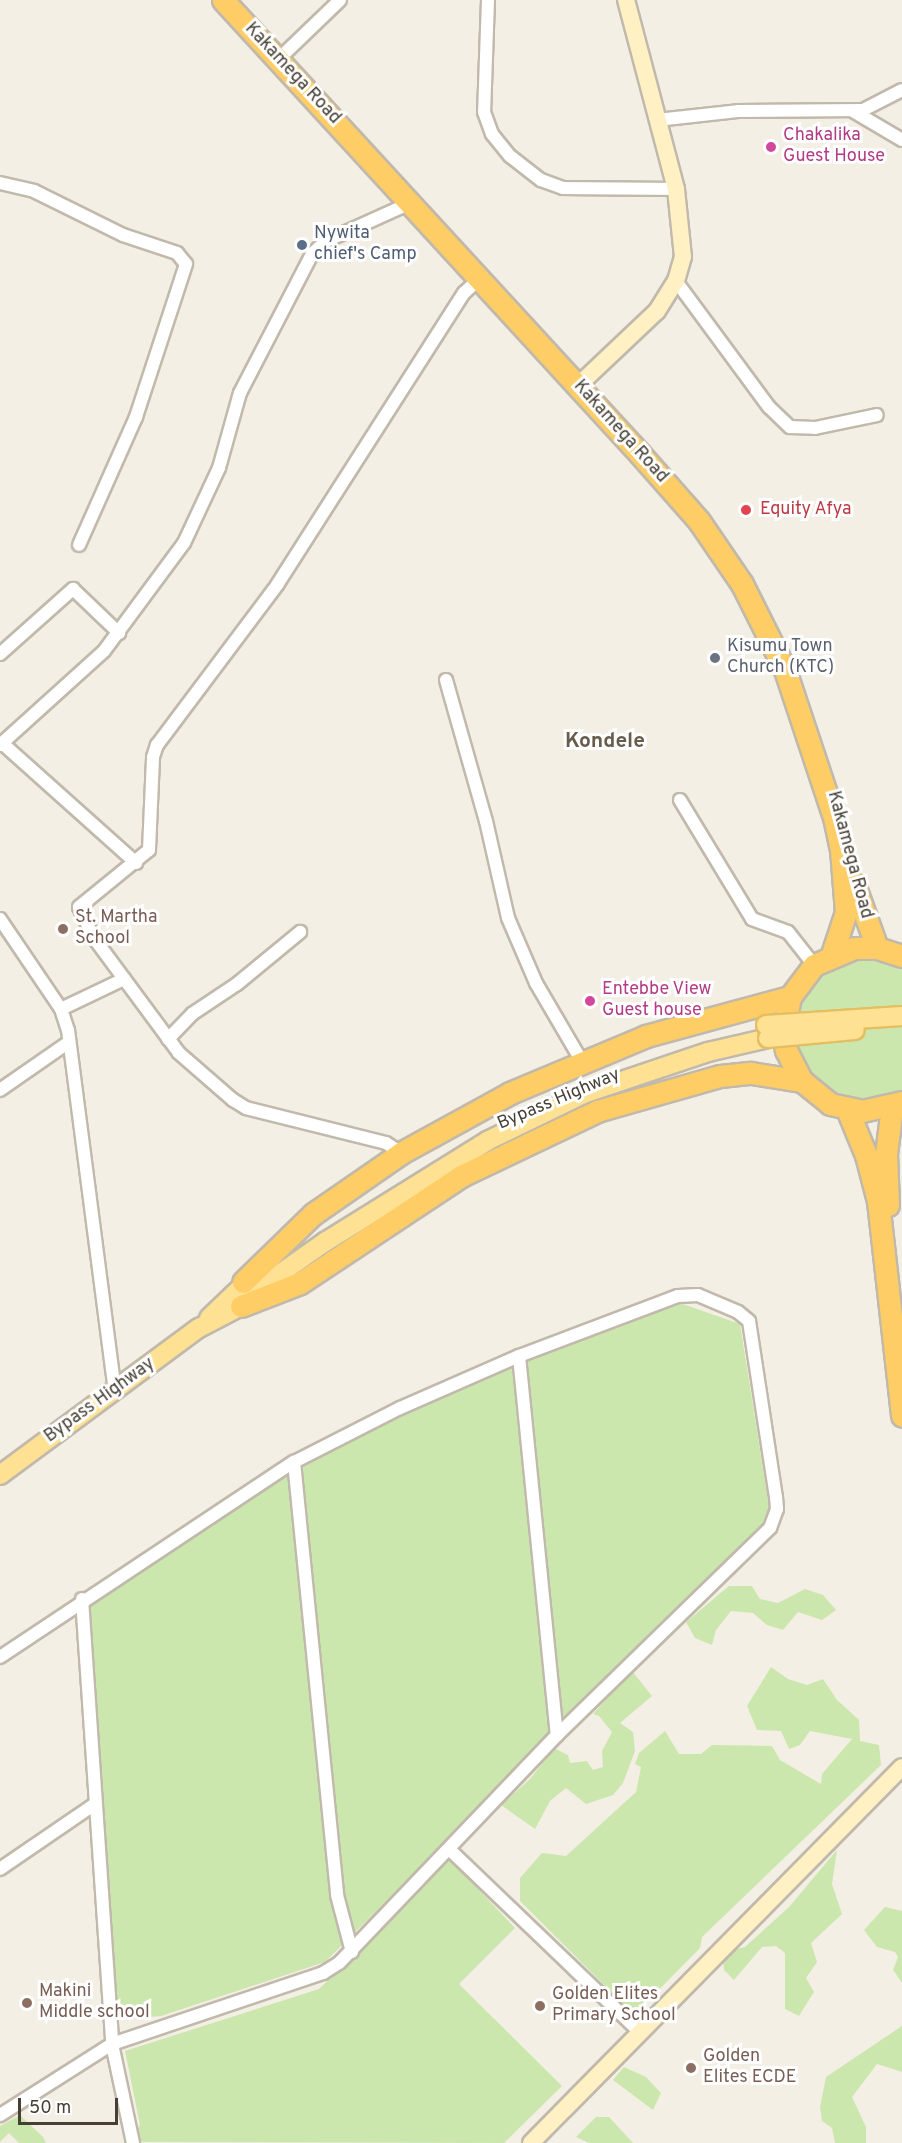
<!DOCTYPE html>
<style>
body{margin:0}
#map{position:relative;width:902px;height:2143px;overflow:hidden;background:#f3efe5;font-family:Overpass,sans-serif}
div>[style]{position:absolute}
.green>*{inset:0;background:#cce7ad}
.roads{filter:drop-shadow(2px 0 #c1b9ab) drop-shadow(-2px 0 #c1b9ab) drop-shadow(0 2px #c1b9ab) drop-shadow(0 -2px #c1b9ab)}
.street>*{height:12px;margin:-6px;padding:0 6px;transform-origin:6px;border-radius:6px;background:#fff}
.secondary>*{height:16px;margin:-8px;padding:0 8px;transform-origin:8px;border-radius:8px;background:#fff1c3}
.primary>*{height:18px;margin:-9px;padding:0 9px;transform-origin:9px;border-radius:9px;background:#fee192}
.highway>*{height:21px;margin:-10.5px;padding:0 10.5px;transform-origin:10.5px;border-radius:10.5px;background:#fecd65}
.bridges{filter:drop-shadow(2px 0 #e4bf62) drop-shadow(-2px 0 #e4bf62) drop-shadow(0 2px #e4bf62) drop-shadow(0 -2px #e4bf62)}
.primary-bridge>*{height:18px;margin:-9px;padding:0 9px;transform-origin:9px;border-radius:9px;background:#fee192}
.dots>*{width:16px;height:16px;translate:-50% -50%;box-sizing:border-box;border:3px solid #fff;border-radius:50%}
span{translate:-50% -50%;white-space:nowrap;text-align:center;line-height:1.15;-webkit-text-stroke:6px #fff;paint-order:stroke}
.street-label{font-size:18px;color:#453f35}
.hotel-label{font-size:18px;color:#b23c85}
.left{translate:0 -50%;text-align:left}
.service-label{font-size:18px;color:#4e5e75}
.health-label{font-size:18px;color:#be3a42}
.worship-label{font-size:18px;color:#5b616d}
.education-label{font-size:18px;color:#785e54}
.quarter-label{font-size:21px;color:#685d4c;font-weight:700}
.scale{position:absolute;left:18px;top:2098px;width:100px;height:27px;box-sizing:border-box;border:3px solid #453f35;border-top:0;padding-left:8px;font-size:18px;line-height:21px;white-space:nowrap;color:#453f35;-webkit-text-stroke:4px #fff;paint-order:stroke}
</style>
<div id="map">
<div class="green">
<div style="clip-path:polygon(867px 953px,902px 961px,902px 1098px,863px 1107px,811px 1085px,788px 1040px,792px 1008px,811px 977px)"></div>
<div style="clip-path:polygon(680px 1303px,740px 1324px,770px 1512px,762px 1528px,325px 1962px,161px 2016px,117px 2020px,88px 1602px,301px 1464px,529px 1357px)"></div>
<div style="clip-path:polygon(729px 1586px,752px 1586px,760px 1599px,778px 1603px,805px 1589px,823px 1595px,836px 1610px,822px 1620px,798px 1612px,783px 1630px,767px 1625px,753px 1613px,731px 1611px,716px 1630px,712px 1645px,695px 1638px,686px 1622px)"></div>
<div style="clip-path:polygon(771px 1667px,788px 1679px,807px 1685px,823px 1679px,837px 1700px,859px 1720px,860px 1741px,879px 1745px,881px 1765px,702px 1937px,700px 1948px,634px 2015px,611px 2001px,602px 1989px,604px 1985px,520px 1901px,520px 1878px,542px 1853px,566px 1856px,636px 1792px,641px 1767px,635px 1764px,639px 1753px,665px 1731px,679px 1754px,701px 1754px,712px 1745px,772px 1746px,780px 1760px,821px 1784px,822px 1774px,852px 1739px,810px 1731px,800px 1745px,789px 1749px,781px 1731px,757px 1730px,747px 1706px)"></div>
<div style="clip-path:polygon(632px 1671px,652px 1696px,620px 1723px,633px 1732px,635px 1751px,623px 1783px,613px 1795px,586px 1804px,566px 1788px,550px 1801px,535px 1829px,501px 1805px,530px 1779px,554px 1748px,568px 1755px,570px 1763px,587px 1761px,593px 1770px,603px 1767px,602px 1751px,612px 1732px,599px 1716px,593px 1714px)"></div>
<div style="clip-path:polygon(837px 1850px,832px 1884px,842px 1914px,811px 1943px,817px 1962px,806px 1978px,814px 1992px,799px 2016px,785px 2009px,785px 1953px,776px 1946px,762px 1947px,734px 1980px,724px 1970px,722px 1952px,745px 1947px,789px 1907px)"></div>
<div style="clip-path:polygon(450px 1859px,515px 1928px,459px 1984px,562px 2086px,504px 2143px,137px 2142px,137px 2129px,140px 2125px,125px 2051px,319px 1989px)"></div>
<div style="clip-path:polygon(885px 1907px,902px 1911px,902px 1983px,893px 1970px,898px 1957px,895px 1952px,877px 1947px,864px 1930px)"></div>
<div style="clip-path:polygon(902px 2026px,902px 2072px,877px 2064px,852px 2097px,866px 2127px,866px 2143px,835px 2143px,832px 2128px,822px 2121px,820px 2107px,826px 2077px)"></div>
<div style="clip-path:polygon(624px 2067px,646px 2077px,661px 2093px,653px 2110px,613px 2080px)"></div>
<div style="clip-path:polygon(20px 2115px,43px 2137px,46px 2143px,19px 2143px,9px 2133px,0 2142px,0 2126px)"></div>
<div style="clip-path:polygon(596px 2117px,609px 2117px,633px 2143px,589px 2143px,576px 2137px)"></div>
</div>
<div class="roads">
<div class="street">
<div style="left:488px;top:0;width:112px;rotate:92deg"></div>
<div style="left:484px;top:112px;width:23px;rotate:70deg"></div>
<div style="left:492px;top:134px;width:28px;rotate:51deg"></div>
<div style="left:510px;top:156px;width:39px;rotate:38deg"></div>
<div style="left:541px;top:180px;width:23px;rotate:20deg"></div>
<div style="left:563px;top:188px;width:113px;rotate:0.5deg"></div>
<div style="left:285px;top:53px;width:76px;rotate:-43.9deg"></div>
<div style="left:853px;top:111px;width:57px;rotate:30.6deg"></div>
<div style="left:657px;top:120px;width:81px;rotate:-6.3deg"></div>
<div style="left:738px;top:111px;width:125px;rotate:-0.5deg"></div>
<div style="left:863px;top:110px;width:44px;rotate:-27.1deg"></div>
<div style="left:0;top:183px;width:35px;rotate:13deg"></div>
<div style="left:34px;top:191px;width:99px;rotate:26.3deg"></div>
<div style="left:123px;top:235px;width:57px;rotate:18.4deg"></div>
<div style="left:177px;top:253px;width:14px;rotate:51deg"></div>
<div style="left:186px;top:264px;width:161px;rotate:108.1deg"></div>
<div style="left:136px;top:417px;width:140px;rotate:114deg"></div>
<div style="left:676px;top:281px;width:157px;rotate:53.6deg"></div>
<div style="left:769px;top:407px;width:29px;rotate:44deg"></div>
<div style="left:790px;top:427px;width:25px;rotate:2deg"></div>
<div style="left:815px;top:428px;width:63px;rotate:-11.8deg"></div>
<div style="left:0;top:654px;width:98px;rotate:-41.7deg"></div>
<div style="left:73px;top:589px;width:64px;rotate:43.7deg"></div>
<div style="left:446px;top:680px;width:147px;rotate:74.2deg"></div>
<div style="left:486px;top:821px;width:99px;rotate:77.2deg"></div>
<div style="left:508px;top:918px;width:71px;rotate:66.7deg"></div>
<div style="left:536px;top:983px;width:89px;rotate:59.7deg"></div>
<div style="left:2px;top:743px;width:180px;rotate:41.8deg"></div>
<div style="left:0;top:745px;width:140px;rotate:-42.1deg"></div>
<div style="left:104px;top:651px;width:134px;rotate:-53.5deg"></div>
<div style="left:184px;top:543px;width:83px;rotate:-65deg"></div>
<div style="left:219px;top:468px;width:78px;rotate:-74.4deg"></div>
<div style="left:240px;top:393px;width:157px;rotate:-62.6deg"></div>
<div style="left:312px;top:254px;width:19px;rotate:-43deg"></div>
<div style="left:326px;top:241px;width:92px;rotate:-24.3deg"></div>
<div style="left:680px;top:800px;width:139px;rotate:58.8deg"></div>
<div style="left:752px;top:919px;width:38px;rotate:20deg"></div>
<div style="left:788px;top:932px;width:42px;rotate:51.8deg"></div>
<div style="left:0;top:919px;width:109px;rotate:55.9deg"></div>
<div style="left:61px;top:1009px;width:22px;rotate:72deg"></div>
<div style="left:68px;top:1030px;width:363px;rotate:82.6deg"></div>
<div style="left:61px;top:1009px;width:70px;rotate:-25.5deg"></div>
<div style="left:168px;top:1039px;width:35px;rotate:-46deg"></div>
<div style="left:192px;top:1014px;width:54px;rotate:-33.7deg"></div>
<div style="left:237px;top:984px;width:82px;rotate:-39.5deg"></div>
<div style="left:0;top:1090px;width:84px;rotate:-34.8deg"></div>
<div style="left:401px;top:1153px;width:18px;rotate:-146deg"></div>
<div style="left:386px;top:1143px;width:144px;rotate:-166deg"></div>
<div style="left:246px;top:1108px;width:15px;rotate:-148deg"></div>
<div style="left:233px;top:1100px;width:72px;rotate:-139deg"></div>
<div style="left:179px;top:1053px;width:143px;rotate:-126.5deg"></div>
<div style="left:94px;top:938px;width:34px;rotate:-116deg"></div>
<div style="left:79px;top:907px;width:90px;rotate:-39.2deg"></div>
<div style="left:149px;top:850px;width:93px;rotate:-87.5deg"></div>
<div style="left:153px;top:757px;width:13px;rotate:-72deg"></div>
<div style="left:157px;top:745px;width:200px;rotate:-53.1deg"></div>
<div style="left:277px;top:585px;width:347px;rotate:-57.4deg"></div>
<div style="left:464px;top:293px;width:21px;rotate:-43deg"></div>
<div style="left:519px;top:1356px;width:381px;rotate:84.3deg"></div>
<div style="left:294px;top:1462px;width:435px;rotate:84.3deg"></div>
<div style="left:337px;top:1895px;width:59px;rotate:75.3deg"></div>
<div style="left:82px;top:1599px;width:446px;rotate:86.1deg"></div>
<div style="left:112px;top:2044px;width:101px;rotate:78deg"></div>
<div style="left:0;top:1657px;width:353px;rotate:-33.6deg"></div>
<div style="left:294px;top:1462px;width:119px;rotate:-27deg"></div>
<div style="left:400px;top:1408px;width:130px;rotate:-23.6deg"></div>
<div style="left:519px;top:1356px;width:170px;rotate:-20.7deg"></div>
<div style="left:678px;top:1296px;width:20px;rotate:-3deg"></div>
<div style="left:698px;top:1295px;width:43px;rotate:23deg"></div>
<div style="left:738px;top:1312px;width:14px;rotate:39deg"></div>
<div style="left:749px;top:1321px;width:178px;rotate:81.3deg"></div>
<div style="left:776px;top:1497px;width:12px;rotate:85deg"></div>
<div style="left:777px;top:1509px;width:20px;rotate:110deg"></div>
<div style="left:770px;top:1528px;width:297px;rotate:135.8deg"></div>
<div style="left:557px;top:1735px;width:315px;rotate:133.7deg"></div>
<div style="left:339px;top:1963px;width:19px;rotate:148deg"></div>
<div style="left:323px;top:1973px;width:223px;rotate:161.4deg"></div>
<div style="left:112px;top:2044px;width:133px;rotate:147.6deg"></div>
<div style="left:449px;top:1849px;width:266px;rotate:43.8deg"></div>
<div style="left:0;top:1869px;width:115px;rotate:-34.4deg"></div>
</div>
<div class="secondary">
<div style="left:584px;top:380px;width:100px;rotate:-43.4deg"></div>
<div style="left:657px;top:311px;width:36px;rotate:-58deg"></div>
<div style="left:676px;top:281px;width:25px;rotate:-74deg"></div>
<div style="left:683px;top:257px;width:68px;rotate:-95.9deg"></div>
<div style="left:676px;top:189px;width:196px;rotate:-104.8deg"></div>
<div style="left:531px;top:2143px;width:528px;rotate:-45.38deg"></div>
</div>
<div class="primary">
<div style="left:209px;top:1318px;width:62px;rotate:-43.7deg"></div>
<div style="left:0;top:1475px;width:247px;rotate:-36.5deg"></div>
<div style="left:199px;top:1328px;width:47px;rotate:-27.6deg"></div>
<div style="left:241px;top:1306px;width:19px;rotate:-47deg"></div>
<div style="left:254px;top:1292px;width:87px;rotate:-35.2deg"></div>
<div style="left:325px;top:1242px;width:191px;rotate:-31.9deg"></div>
<div style="left:487px;top:1141px;width:110px;rotate:-25.9deg"></div>
<div style="left:586px;top:1093px;width:129px;rotate:-18.6deg"></div>
<div style="left:708px;top:1052px;width:62px;rotate:-13.1deg"></div>
</div>
<div class="highway">
<div style="left:223px;top:0;width:616px;rotate:47.43deg"></div>
<div style="left:640px;top:454px;width:89px;rotate:48.6deg"></div>
<div style="left:699px;top:521px;width:76px;rotate:55.7deg"></div>
<div style="left:742px;top:584px;width:96px;rotate:63.4deg"></div>
<div style="left:785px;top:670px;width:155px;rotate:71.6deg"></div>
<div style="left:834px;top:817px;width:33px;rotate:78deg"></div>
<div style="left:841px;top:849px;width:63px;rotate:85.5deg"></div>
<div style="left:846px;top:912px;width:44px;rotate:108.4deg"></div>
<div style="left:854px;top:884px;width:68px;rotate:70.2deg"></div>
<div style="left:902px;top:956px;width:26px;rotate:-162deg"></div>
<div style="left:877px;top:948px;width:23px;rotate:180deg"></div>
<div style="left:854px;top:948px;width:43px;rotate:157deg"></div>
<div style="left:814px;top:965px;width:40px;rotate:127deg"></div>
<div style="left:790px;top:997px;width:36px;rotate:101deg"></div>
<div style="left:783px;top:1032px;width:18px;rotate:81deg"></div>
<div style="left:786px;top:1050px;width:35px;rotate:63deg"></div>
<div style="left:802px;top:1081px;width:36px;rotate:39deg"></div>
<div style="left:830px;top:1104px;width:33px;rotate:12deg"></div>
<div style="left:862px;top:1111px;width:41px;rotate:-12.7deg"></div>
<div style="left:847px;top:1109px;width:50px;rotate:67.6deg"></div>
<div style="left:866px;top:1155px;width:48px;rotate:75.4deg"></div>
<div style="left:878px;top:1201px;width:216px;rotate:83.6deg"></div>
<div style="left:888px;top:1205px;width:51px;rotate:-92.2deg"></div>
<div style="left:886px;top:1154px;width:47px;rotate:-82.7deg"></div>
<div style="left:243px;top:1282px;width:98px;rotate:-44.2deg"></div>
<div style="left:313px;top:1214px;width:107px;rotate:-34.7deg"></div>
<div style="left:401px;top:1153px;width:124px;rotate:-28.8deg"></div>
<div style="left:510px;top:1093px;width:147px;rotate:-22.7deg"></div>
<div style="left:646px;top:1036px;width:149px;rotate:-15.2deg"></div>
<div style="left:241px;top:1306px;width:63px;rotate:-21.3deg"></div>
<div style="left:300px;top:1283px;width:193px;rotate:-33.6deg"></div>
<div style="left:461px;top:1176px;width:151px;rotate:-25.5deg"></div>
<div style="left:597px;top:1111px;width:128px;rotate:-15.9deg"></div>
<div style="left:720px;top:1076px;width:31px;rotate:-6deg"></div>
<div style="left:751px;top:1073px;width:52px;rotate:8.9deg"></div>
</div>
</div>
<div class="bridges">
<div class="primary-bridge">
<div style="left:766px;top:1025px;width:136px;rotate:-3.8deg"></div>
<div style="left:768px;top:1038px;width:87px;rotate:-5.3deg"></div>
</div>
</div>
<div class="dots">
<div style="left:771px;top:147px;background:#d1479c"></div>
<div style="left:302px;top:245px;background:#5c6f8a"></div>
<div style="left:746px;top:510px;background:#e0444e"></div>
<div style="left:715px;top:658px;background:#6b7280"></div>
<div style="left:63px;top:929px;background:#8d6e63"></div>
<div style="left:590px;top:1001px;background:#d1479c"></div>
<div style="left:27px;top:2003px;background:#8d6e63"></div>
<div style="left:540px;top:2006px;background:#8d6e63"></div>
<div style="left:691px;top:2068px;background:#8d6e63"></div>
</div>
<div class="street-label">
<span style="left:292px;top:74px;rotate:47deg">Kakamega Road</span>
<span style="left:620px;top:432px;rotate:48deg">Kakamega Road</span>
<span style="left:849px;top:855px;rotate:75deg">Kakamega Road</span>
<span style="left:559px;top:1100px;rotate:-23deg">Bypass Highway</span>
<span style="left:100px;top:1401px;rotate:-36deg">Bypass Highway</span>
</div>
<div class="hotel-label">
<span class="left" style="left:783px;top:147px">Chakalika<br>Guest House</span>
<span class="left" style="left:602px;top:1001px">Entebbe View<br>Guest house</span>
</div>
<div class="service-label">
<span class="left" style="left:314px;top:245px">Nywita<br>chief's Camp</span>
</div>
<div class="health-label">
<span class="left" style="left:760px;top:510px">Equity Afya</span>
</div>
<div class="worship-label">
<span class="left" style="left:727px;top:658px">Kisumu Town<br>Church (KTC)</span>
</div>
<div class="education-label">
<span class="left" style="left:75px;top:929px">St. Martha<br>School</span>
<span class="left" style="left:39px;top:2003px">Makini<br>Middle school</span>
<span class="left" style="left:552px;top:2006px">Golden Elites<br>Primary School</span>
<span class="left" style="left:703px;top:2068px">Golden<br>Elites ECDE</span>
</div>
<div class="quarter-label">
<span style="left:605px;top:742px">Kondele</span>
</div>
<div class="scale">50 m</div>
</div>
